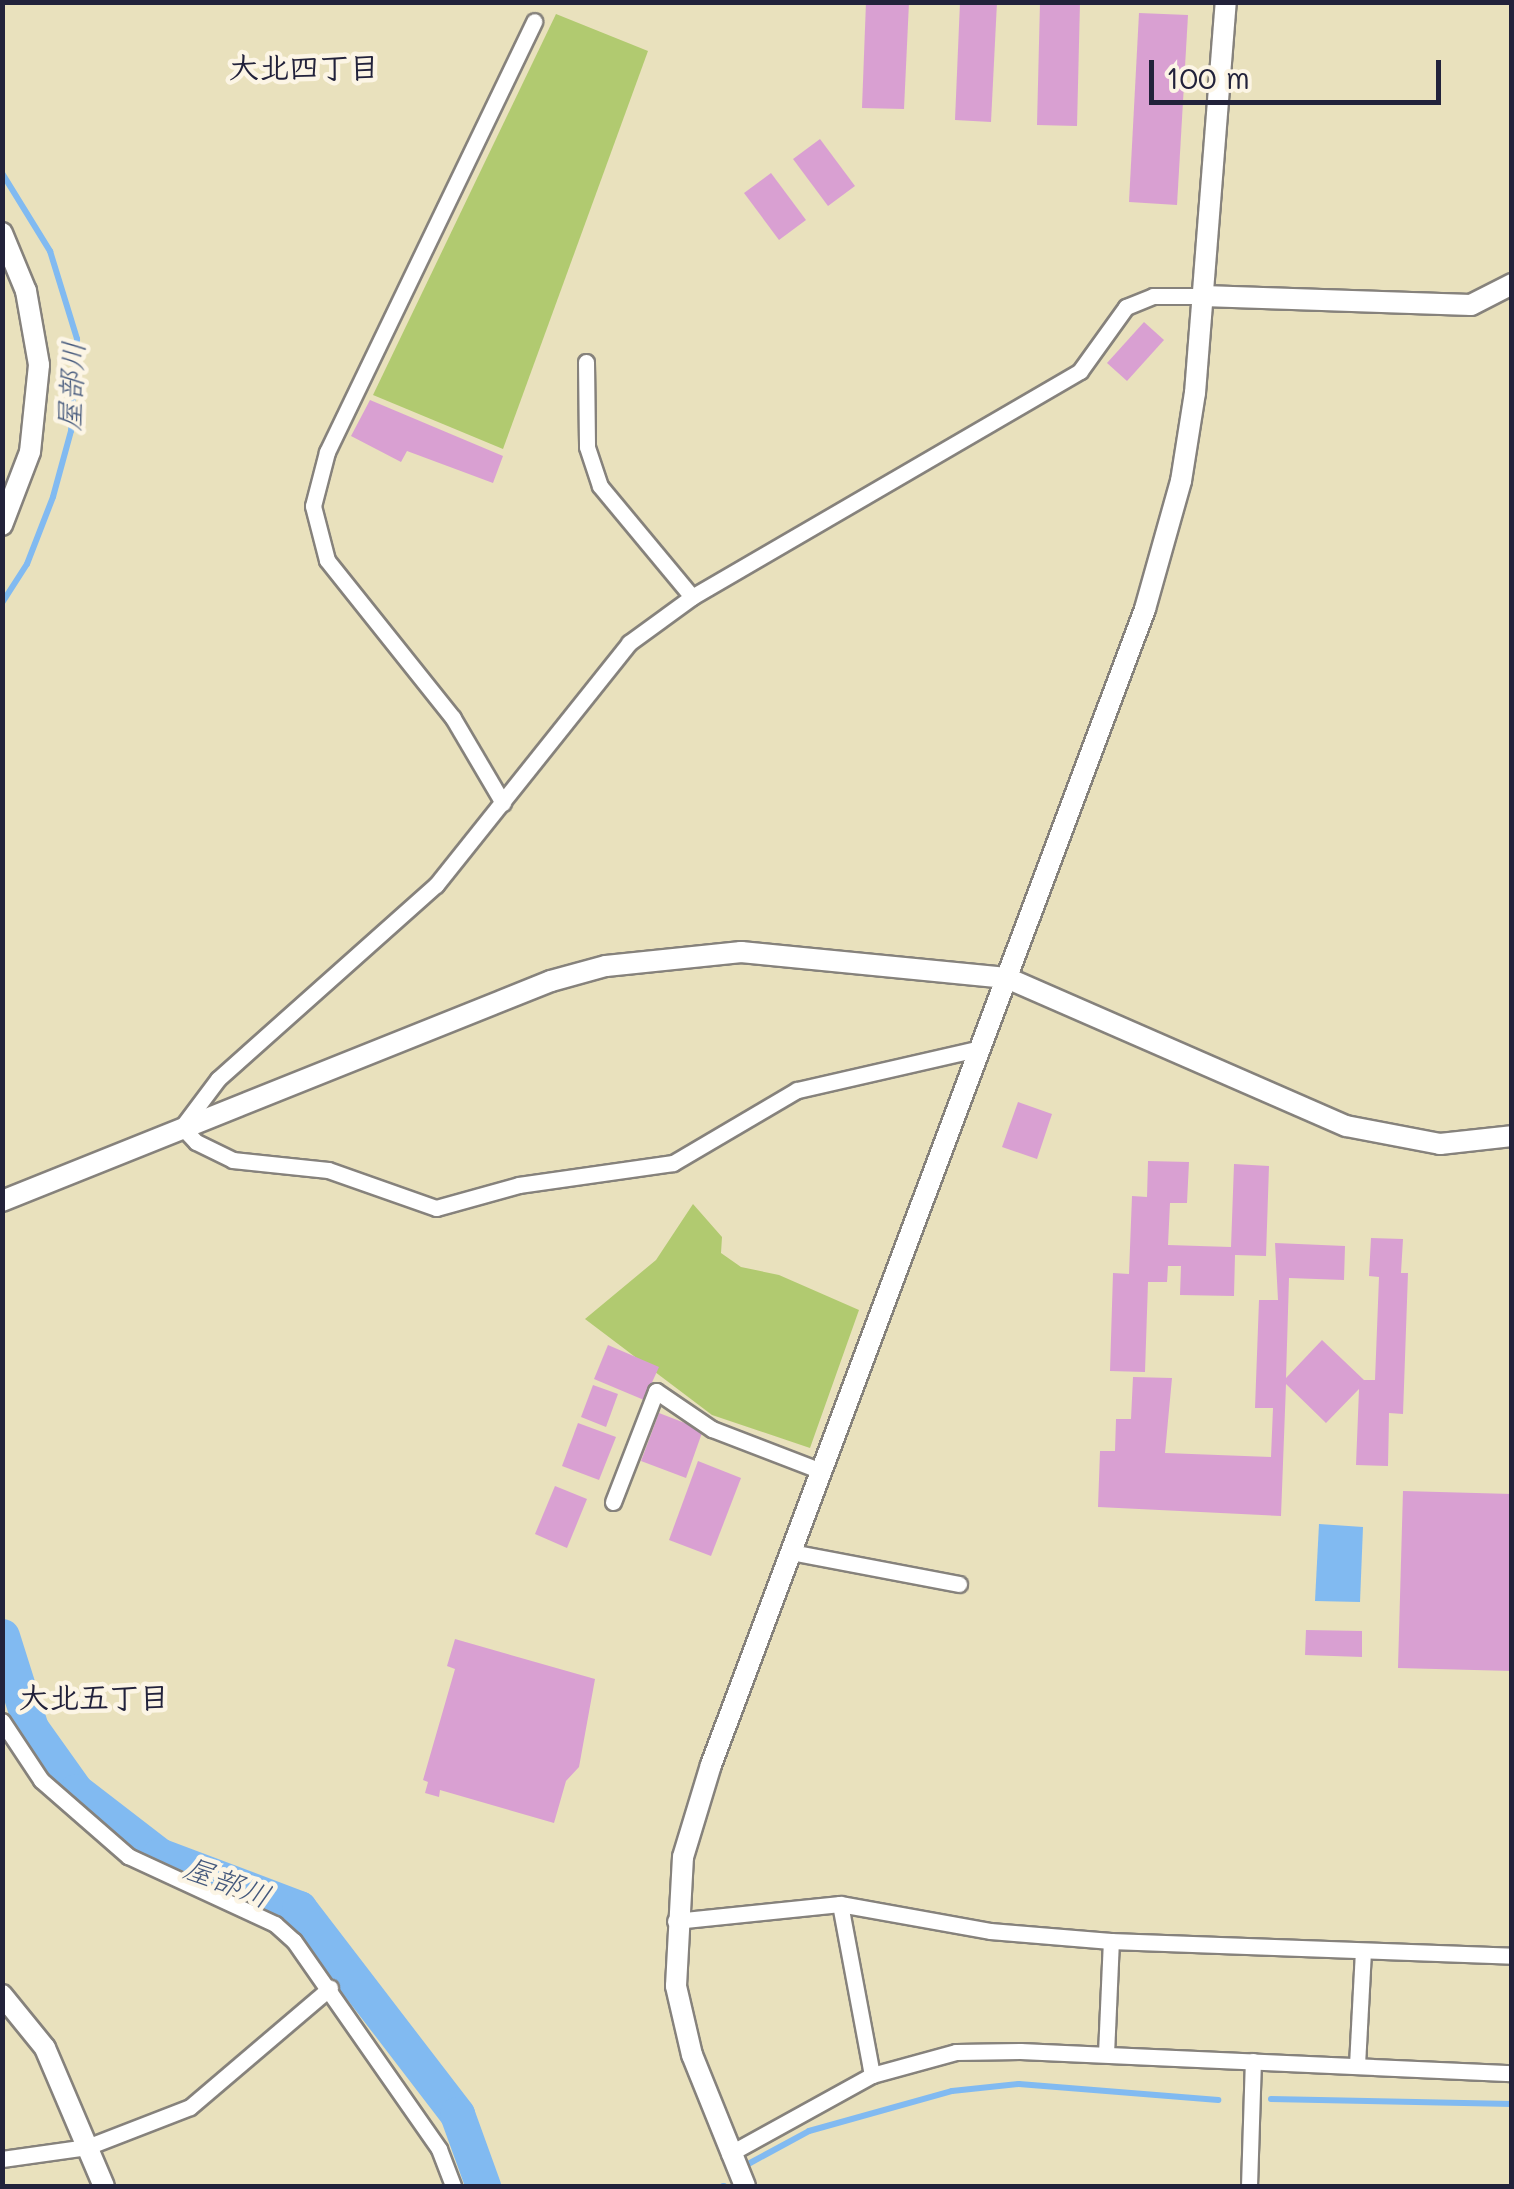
<!DOCTYPE html>
<meta charset="utf-8">
<style>
body{margin:0}
#map{position:relative;width:1514px;height:2189px;overflow:hidden;background:#e9e1bd;font-family:Mali,"Klee One",sans-serif}
div>[style]{position:absolute}
.green>*{inset:0;background:#b1ca70}
.water>*{inset:0;background:#81baf1}
.stream>*{height:6px;margin:-3px;padding:0 3px;transform-origin:3px;border-radius:3px;background:#81baf1}
.river>*{height:35px;margin:-17.5px;padding:0 17.5px;transform-origin:17.5px;border-radius:17.5px;background:#81baf1}
.building>*{inset:0;background:#d9a0d2}
.roads{filter:drop-shadow(2px 0 #86827c) drop-shadow(-2px 0 #86827c) drop-shadow(0 2px #86827c) drop-shadow(0 -2px #86827c)}
.minor>*{height:15px;margin:-7.5px;padding:0 7.5px;transform-origin:7.5px;border-radius:7.5px;background:#fff}
.tertiary>*{height:20px;margin:-10px;padding:0 10px;transform-origin:10px;border-radius:10px;background:#fff}
span{translate:-50% -50%;white-space:nowrap;text-align:center;line-height:1.15;-webkit-text-stroke:9px #fcf5e5;paint-order:stroke}
.neighbourhood-label{font-size:30px;color:#22223b;font-weight:700}
.water-label{font-size:30px;color:#43577b;font-style:italic}
.frame{position:absolute;inset:0;border:5px solid #22223b;pointer-events:none}
.scale{position:absolute;left:1149px;top:60px;width:292px;height:45px;box-sizing:border-box;border:5px solid #22223b;border-top:0;padding-left:12px;font-size:30px;line-height:35px;white-space:nowrap;color:#22223b;-webkit-text-stroke:8px #fcf5e5;paint-order:stroke}
</style>
<div id="map">
<div class="green">
<div style="clip-path:polygon(556px 14px,648px 51px,503px 449px,373px 395px)"></div>
<div style="clip-path:polygon(693px 1204px,722px 1237px,721px 1253px,741px 1267px,779px 1275px,859px 1310px,810px 1448px,712px 1415px,585px 1319px,656px 1260px)"></div>
</div>
<div class="water">
<div style="clip-path:polygon(1319px 1524px,1363px 1527px,1360px 1602px,1315px 1601px)"></div>
</div>
<div class="stream">
<div style="left:2px;top:173px;width:92px;rotate:58.4deg"></div>
<div style="left:50px;top:251px;width:92px;rotate:72.9deg"></div>
<div style="left:77px;top:339px;width:92px;rotate:93.7deg"></div>
<div style="left:71px;top:431px;width:68px;rotate:105.3deg"></div>
<div style="left:53px;top:497px;width:72px;rotate:111.2deg"></div>
<div style="left:27px;top:564px;width:46px;rotate:122.7deg"></div>
<div style="left:1271px;top:2099px;width:241px;rotate:1.2deg"></div>
<div style="left:750px;top:2163px;width:67px;rotate:-28.5deg"></div>
<div style="left:809px;top:2131px;width:148px;rotate:-15.6deg"></div>
<div style="left:952px;top:2091px;width:67px;rotate:-6deg"></div>
<div style="left:1019px;top:2084px;width:200px;rotate:4.6deg"></div>
<div style="left:723px;top:2186px;width:1px"></div>
</div>
<div class="river">
<div style="left:2px;top:1636px;width:96px;rotate:72.5deg"></div>
<div style="left:31px;top:1728px;width:77px;rotate:54.5deg"></div>
<div style="left:76px;top:1791px;width:105px;rotate:37.6deg"></div>
<div style="left:159px;top:1855px;width:150px;rotate:20.7deg"></div>
<div style="left:299px;top:1908px;width:260px;rotate:52.5deg"></div>
<div style="left:457px;top:2114px;width:77px;rotate:70.1deg"></div>
</div>
<div class="building">
<div style="clip-path:polygon(866px 2px,909px 2px,904px 109px,862px 108px)"></div>
<div style="clip-path:polygon(960px 2px,997px 2px,991px 122px,955px 120px)"></div>
<div style="clip-path:polygon(1040px 2px,1080px 2px,1077px 126px,1037px 125px)"></div>
<div style="clip-path:polygon(1139px 13px,1188px 15px,1177px 205px,1129px 202px)"></div>
<div style="clip-path:polygon(820px 139px,855px 186px,828px 206px,793px 159px)"></div>
<div style="clip-path:polygon(771px 173px,806px 220px,779px 240px,744px 193px)"></div>
<div style="clip-path:polygon(1144px 322px,1164px 340px,1127px 381px,1107px 363px)"></div>
<div style="clip-path:polygon(370px 400px,503px 456px,493px 483px,407px 451px,401px 462px,351px 436px)"></div>
<div style="clip-path:polygon(1018px 1102px,1052px 1114px,1037px 1159px,1002px 1147px)"></div>
<div style="clip-path:polygon(1148px 1161px,1189px 1162px,1187px 1203px,1170px 1203px,1168px 1245px,1231px 1247px,1234px 1164px,1269px 1166px,1266px 1256px,1235px 1255px,1234px 1296px,1180px 1295px,1181px 1266px,1168px 1266px,1167px 1282px,1148px 1282px,1145px 1372px,1110px 1371px,1113px 1273px,1129px 1274px,1132px 1196px,1147px 1197px)"></div>
<div style="clip-path:polygon(1371px 1238px,1403px 1239px,1401px 1273px,1408px 1273px,1403px 1414px,1389px 1413px,1388px 1466px,1356px 1465px,1359px 1389px,1326px 1423px,1286px 1384px,1281px 1516px,1098px 1507px,1100px 1451px,1115px 1451px,1116px 1419px,1131px 1419px,1133px 1377px,1172px 1378px,1165px 1453px,1271px 1457px,1273px 1408px,1255px 1408px,1259px 1300px,1278px 1300px,1275px 1243px,1345px 1246px,1344px 1280px,1289px 1278px,1286px 1378px,1322px 1340px,1364px 1380px,1375px 1380px,1379px 1277px,1369px 1276px)"></div>
<div style="clip-path:polygon(608px 1345px,659px 1367px,644px 1400px,594px 1379px)"></div>
<div style="clip-path:polygon(593px 1385px,618px 1394px,606px 1427px,581px 1417px)"></div>
<div style="clip-path:polygon(659px 1413px,703px 1430px,686px 1478px,641px 1461px)"></div>
<div style="clip-path:polygon(578px 1423px,616px 1437px,599px 1480px,562px 1466px)"></div>
<div style="clip-path:polygon(698px 1461px,741px 1478px,711px 1556px,669px 1540px)"></div>
<div style="clip-path:polygon(555px 1486px,587px 1499px,567px 1548px,535px 1534px)"></div>
<div style="clip-path:polygon(1403px 1491px,1512px 1494px,1512px 1671px,1398px 1668px)"></div>
<div style="clip-path:polygon(1306px 1630px,1362px 1631px,1362px 1657px,1305px 1655px)"></div>
<div style="clip-path:polygon(455px 1639px,595px 1679px,579px 1767px,566px 1781px,554px 1823px,440px 1790px,439px 1797px,425px 1793px,428px 1782px,423px 1780px,455px 1669px,447px 1666px)"></div>
</div>
<div class="roads">
<div class="minor">
<div style="left:586px;top:362px;width:85px;rotate:89.3deg"></div>
<div style="left:587px;top:447px;width:41px;rotate:71.6deg"></div>
<div style="left:600px;top:486px;width:144px;rotate:50.3deg"></div>
<div style="left:503px;top:803px;width:99px;rotate:-120.5deg"></div>
<div style="left:453px;top:718px;width:202px;rotate:-128.6deg"></div>
<div style="left:327px;top:560px;width:56px;rotate:-104.5deg"></div>
<div style="left:313px;top:506px;width:56px;rotate:-75.5deg"></div>
<div style="left:327px;top:452px;width:478px;rotate:-64.3deg"></div>
<div style="left:981px;top:1048px;width:189px;rotate:167.1deg"></div>
<div style="left:797px;top:1090px;width:144px;rotate:149.5deg"></div>
<div style="left:673px;top:1163px;width:156px;rotate:171.9deg"></div>
<div style="left:519px;top:1185px;width:86px;rotate:164.5deg"></div>
<div style="left:436px;top:1208px;width:114px;rotate:-160.6deg"></div>
<div style="left:328px;top:1170px;width:96px;rotate:-174deg"></div>
<div style="left:233px;top:1160px;width:41px;rotate:-154.1deg"></div>
<div style="left:196px;top:1142px;width:21px;rotate:-133deg"></div>
<div style="left:182px;top:1127px;width:60px;rotate:-53.1deg"></div>
<div style="left:218px;top:1079px;width:292px;rotate:-41.7deg"></div>
<div style="left:436px;top:885px;width:310px;rotate:-51.4deg"></div>
<div style="left:629px;top:643px;width:78px;rotate:-36.1deg"></div>
<div style="left:692px;top:597px;width:449px;rotate:-30.2deg"></div>
<div style="left:1080px;top:371px;width:79px;rotate:-54.3deg"></div>
<div style="left:1126px;top:307px;width:29px;rotate:-22deg"></div>
<div style="left:1153px;top:296px;width:50px"></div>
<div style="left:613px;top:1502px;width:119px;rotate:-68.8deg"></div>
<div style="left:656px;top:1391px;width:68px;rotate:34.2deg"></div>
<div style="left:712px;top:1429px;width:117px;rotate:21.1deg"></div>
<div style="left:791px;top:1552px;width:171px;rotate:10.8deg"></div>
<div style="left:2px;top:1721px;width:71px;rotate:56.5deg"></div>
<div style="left:41px;top:1780px;width:116px;rotate:41.1deg"></div>
<div style="left:128px;top:1856px;width:162px;rotate:24.8deg"></div>
<div style="left:275px;top:1924px;width:25px;rotate:42deg"></div>
<div style="left:294px;top:1941px;width:254px;rotate:55.1deg"></div>
<div style="left:439px;top:2149px;width:40px;rotate:69deg"></div>
<div style="left:840px;top:1904px;width:174px;rotate:79.4deg"></div>
<div style="left:872px;top:2075px;width:87px;rotate:-15.3deg"></div>
<div style="left:956px;top:2052px;width:64px;rotate:-0.9deg"></div>
<div style="left:1020px;top:2051px;width:492px;rotate:2.6deg"></div>
<div style="left:675px;top:1921px;width:166px;rotate:-5.9deg"></div>
<div style="left:840px;top:1904px;width:152px;rotate:10.2deg"></div>
<div style="left:990px;top:1931px;width:121px;rotate:4.7deg"></div>
<div style="left:1111px;top:1941px;width:401px;rotate:2.1deg"></div>
<div style="left:1106px;top:2054px;width:113px;rotate:-87.5deg"></div>
<div style="left:1357px;top:2065px;width:113px;rotate:-87deg"></div>
<div style="left:729px;top:2154px;width:163px;rotate:-28.9deg"></div>
<div style="left:2px;top:2159px;width:86px;rotate:-8deg"></div>
<div style="left:87px;top:2147px;width:110px;rotate:-21.2deg"></div>
<div style="left:190px;top:2107px;width:184px;rotate:-40.4deg"></div>
<div style="left:1249px;top:2186px;width:125px;rotate:-88.2deg"></div>
</div>
<div class="tertiary">
<div style="left:2px;top:233px;width:63px;rotate:67.5deg"></div>
<div style="left:26px;top:291px;width:75px;rotate:80deg"></div>
<div style="left:39px;top:365px;width:87px;rotate:95.9deg"></div>
<div style="left:30px;top:452px;width:78px;rotate:111deg"></div>
<div style="left:1203px;top:296px;width:268px;rotate:1.9deg"></div>
<div style="left:1471px;top:305px;width:46px;rotate:-27.1deg"></div>
<div style="left:2px;top:1201px;width:591px;rotate:-21.84deg"></div>
<div style="left:551px;top:981px;width:57px;rotate:-15.3deg"></div>
<div style="left:606px;top:966px;width:136px;rotate:-5.9deg"></div>
<div style="left:741px;top:952px;width:267px;rotate:5.6deg"></div>
<div style="left:1007px;top:978px;width:370px;rotate:23.6deg"></div>
<div style="left:1346px;top:1126px;width:96px;rotate:10.8deg"></div>
<div style="left:1440px;top:1144px;width:72px;rotate:-6.3deg"></div>
<div style="left:2px;top:1995px;width:68px;rotate:50.9deg"></div>
<div style="left:45px;top:2048px;width:150px;rotate:66.9deg"></div>
<div style="left:745px;top:2186px;width:141px;rotate:-112deg"></div>
<div style="left:692px;top:2055px;width:71px;rotate:-103.1deg"></div>
<div style="left:676px;top:1986px;width:129px;rotate:-86.9deg"></div>
<div style="left:683px;top:1857px;width:96px;rotate:-73.1deg"></div>
<div style="left:711px;top:1765px;width:1235px;rotate:-69.42deg"></div>
<div style="left:1145px;top:609px;width:133px;rotate:-74.3deg"></div>
<div style="left:1181px;top:481px;width:89px;rotate:-81deg"></div>
<div style="left:1195px;top:393px;width:392px;rotate:-85.5deg"></div>
</div>
</div>
<div class="neighbourhood-label">
<span style="left:304px;top:66px">大北四丁目</span>
<span style="left:94px;top:1696px">大北五丁目</span>
</div>
<div class="water-label">
<span style="left:70px;top:386px;rotate:-87deg">屋部川</span>
<span style="left:228px;top:1881px;rotate:21deg">屋部川</span>
</div>
<div class="frame"></div>
<div class="scale">100 m</div>
</div>
